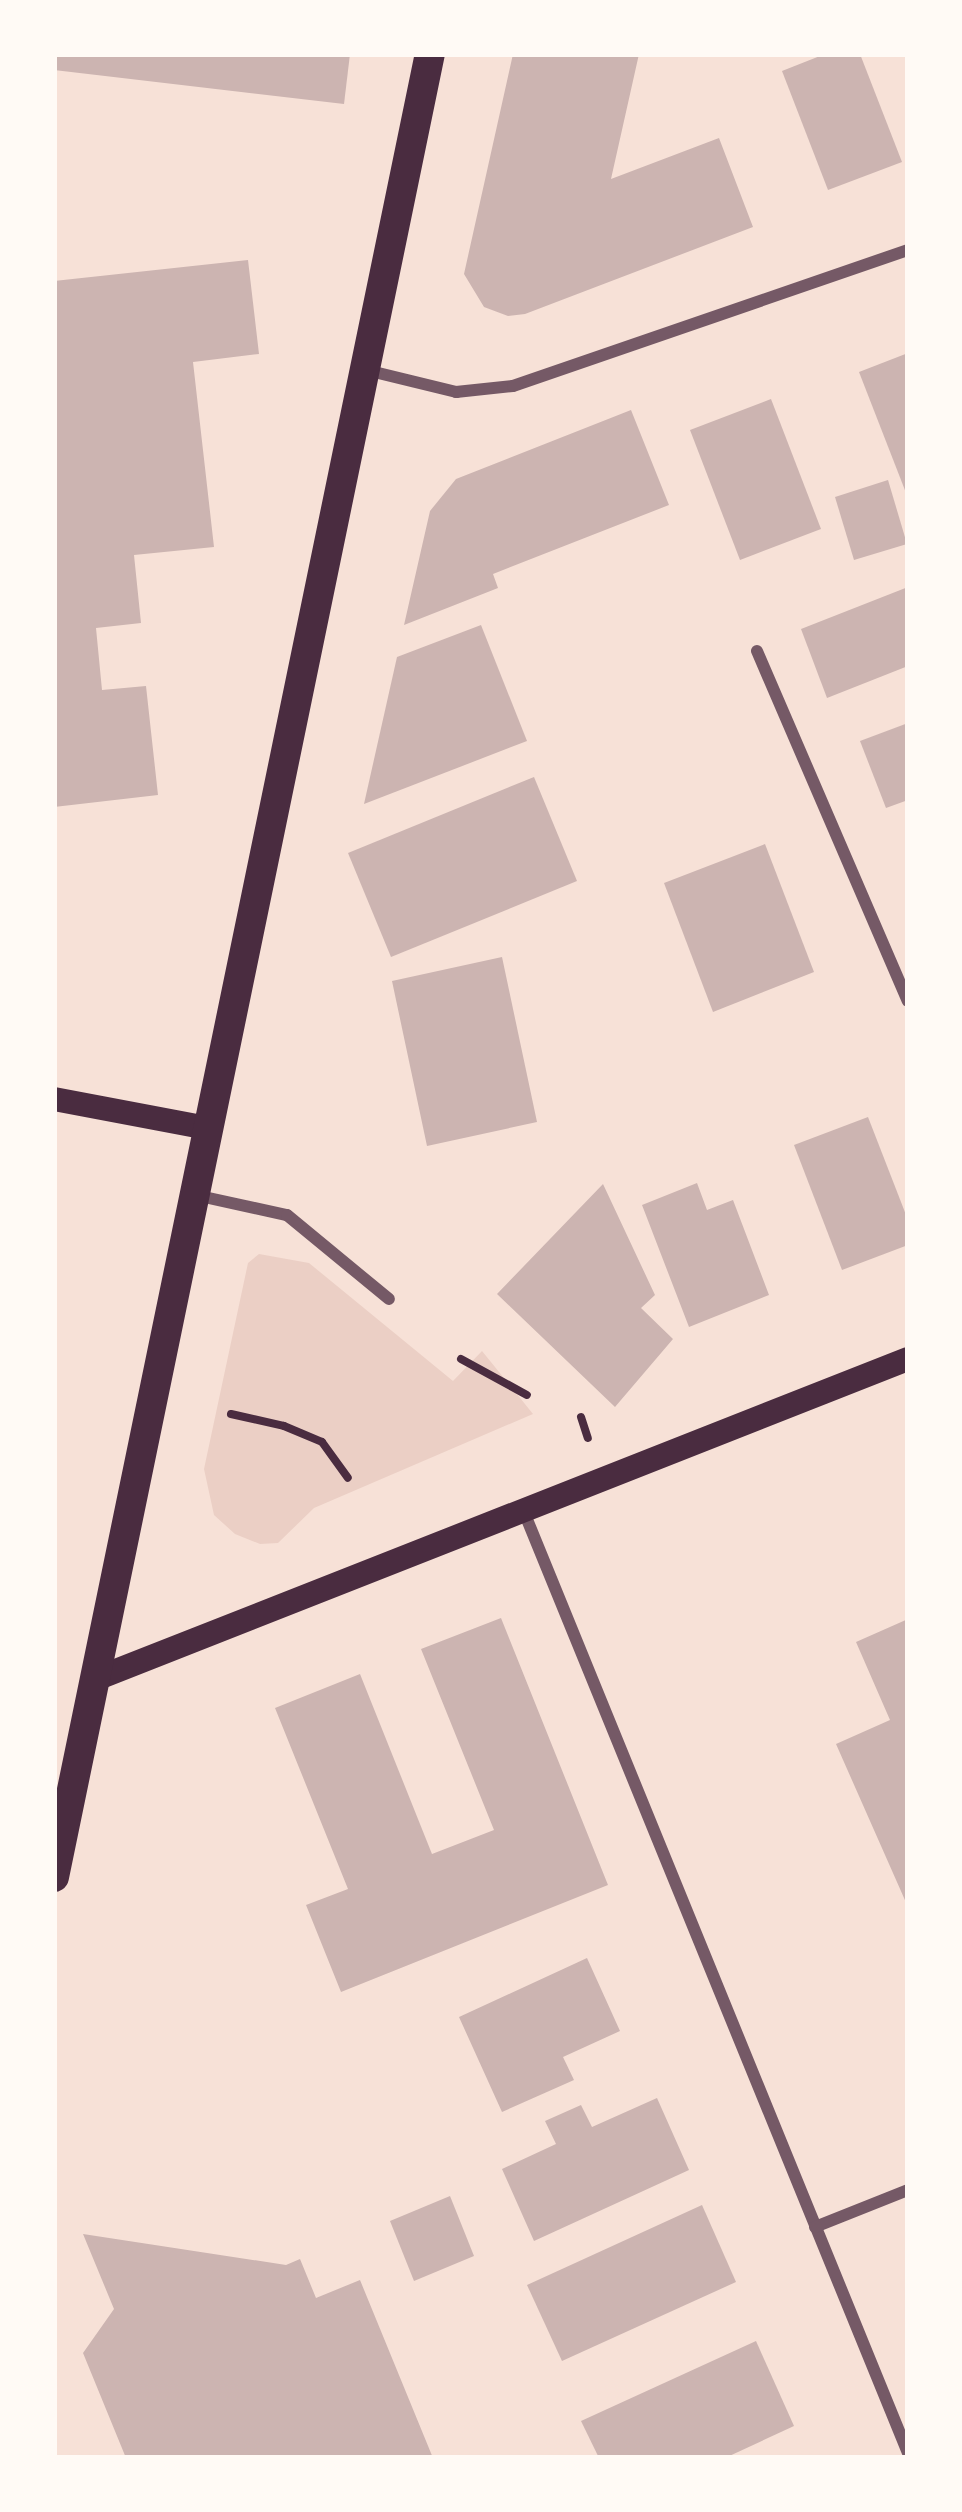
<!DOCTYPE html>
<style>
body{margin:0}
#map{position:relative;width:962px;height:2512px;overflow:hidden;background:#f7e1d7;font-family:"Fira Sans",sans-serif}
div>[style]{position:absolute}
.green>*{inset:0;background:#ebcfc5}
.building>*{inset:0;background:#ccb4b1}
.path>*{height:8px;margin:-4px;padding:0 4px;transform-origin:4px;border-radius:4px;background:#4a2c40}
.minor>*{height:12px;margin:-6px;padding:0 6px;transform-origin:6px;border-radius:6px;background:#755966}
.secondary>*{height:24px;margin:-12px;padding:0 12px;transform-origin:12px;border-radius:12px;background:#4a2c40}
.primary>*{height:30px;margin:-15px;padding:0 15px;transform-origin:15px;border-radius:15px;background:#4a2c40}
span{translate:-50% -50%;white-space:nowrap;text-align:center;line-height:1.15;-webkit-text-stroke:9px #fffaf5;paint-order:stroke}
.frame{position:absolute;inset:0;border:57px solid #fffaf5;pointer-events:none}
</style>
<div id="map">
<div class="green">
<div style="clip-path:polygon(259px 1254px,309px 1263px,453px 1381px,482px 1351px,533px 1414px,314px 1508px,278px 1543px,260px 1544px,235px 1534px,214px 1515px,204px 1469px,248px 1263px)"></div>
</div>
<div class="building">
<div style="clip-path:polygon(54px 54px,350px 54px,344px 104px,54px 70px)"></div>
<div style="clip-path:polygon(513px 54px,639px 54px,611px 179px,719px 138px,753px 227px,525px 314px,508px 316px,484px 307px,464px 274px)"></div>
<div style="clip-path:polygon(825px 54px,860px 54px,902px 162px,828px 190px,782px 71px)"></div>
<div style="clip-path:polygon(248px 260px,259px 354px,193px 362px,214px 547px,134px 555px,141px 623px,96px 628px,102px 690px,146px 686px,158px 795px,54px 807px,54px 281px)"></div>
<div style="clip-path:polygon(908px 353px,908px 498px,859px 372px)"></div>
<div style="clip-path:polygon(771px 399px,821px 529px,740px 560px,690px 430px)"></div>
<div style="clip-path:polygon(631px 410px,669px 505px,493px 574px,498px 588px,404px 625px,430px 511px,456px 479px)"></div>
<div style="clip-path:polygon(888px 480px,907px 544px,854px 560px,835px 497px)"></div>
<div style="clip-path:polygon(908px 587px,908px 666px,827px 698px,801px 629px)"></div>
<div style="clip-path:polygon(481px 625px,527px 741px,364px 804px,397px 657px)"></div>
<div style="clip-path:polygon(908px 723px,908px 800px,886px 808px,860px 741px)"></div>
<div style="clip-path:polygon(534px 777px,577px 881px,391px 957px,348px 853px)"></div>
<div style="clip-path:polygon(765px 844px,814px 972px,713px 1012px,664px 883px)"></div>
<div style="clip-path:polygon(502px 957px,537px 1122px,427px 1146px,392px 981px)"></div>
<div style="clip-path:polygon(868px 1117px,908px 1220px,908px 1245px,842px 1270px,794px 1145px)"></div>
<div style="clip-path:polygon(697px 1183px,707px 1210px,733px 1200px,769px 1295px,689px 1327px,642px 1205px)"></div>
<div style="clip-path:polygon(603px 1184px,655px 1295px,641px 1308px,673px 1339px,615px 1407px,497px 1294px)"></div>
<div style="clip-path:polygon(501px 1618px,608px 1885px,341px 1992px,306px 1905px,348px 1889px,275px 1708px,360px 1674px,432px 1854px,494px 1830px,421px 1649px)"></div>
<div style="clip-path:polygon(908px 1619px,908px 1907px,836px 1744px,890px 1720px,856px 1642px)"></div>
<div style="clip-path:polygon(587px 1958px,620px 2031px,563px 2057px,574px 2080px,502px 2112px,459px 2017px)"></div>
<div style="clip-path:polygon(657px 2098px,689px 2170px,534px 2241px,502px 2169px,556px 2144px,545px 2121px,581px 2105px,592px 2127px)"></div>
<div style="clip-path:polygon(450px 2196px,474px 2256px,414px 2281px,390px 2221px)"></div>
<div style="clip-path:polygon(702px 2205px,736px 2282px,562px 2361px,527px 2285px)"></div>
<div style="clip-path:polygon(83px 2234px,286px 2265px,300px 2259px,316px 2298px,360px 2280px,433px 2458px,126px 2458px,83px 2353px,114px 2309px)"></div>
<div style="clip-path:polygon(756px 2341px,794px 2426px,725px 2458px,599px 2458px,581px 2421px)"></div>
</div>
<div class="path">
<div style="left:461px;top:1359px;width:75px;rotate:28.6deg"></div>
<div style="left:231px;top:1414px;width:54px;rotate:12.8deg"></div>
<div style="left:284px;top:1426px;width:41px;rotate:22.8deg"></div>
<div style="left:322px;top:1442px;width:44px;rotate:54.2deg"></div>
<div style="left:581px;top:1417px;width:22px;rotate:72deg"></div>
</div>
<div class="minor">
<div style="left:366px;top:370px;width:93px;rotate:13.7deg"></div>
<div style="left:456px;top:392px;width:57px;rotate:-6deg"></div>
<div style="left:513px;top:386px;width:418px;rotate:-19deg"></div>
<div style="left:757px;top:651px;width:381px;rotate:66.7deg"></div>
<div style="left:195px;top:1195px;width:94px;rotate:12.3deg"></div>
<div style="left:287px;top:1215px;width:132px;rotate:39.5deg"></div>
<div style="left:524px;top:1512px;width:1016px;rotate:67.8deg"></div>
<div style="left:815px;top:2227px;width:100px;rotate:-21.7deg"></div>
</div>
<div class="secondary">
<div style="left:54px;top:1099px;width:156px;rotate:10.7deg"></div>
<div style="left:93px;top:1680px;width:876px;rotate:-21.5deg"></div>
</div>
<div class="primary">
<div style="left:54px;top:1877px;width:1861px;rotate:-78.35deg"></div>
</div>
<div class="frame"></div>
</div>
